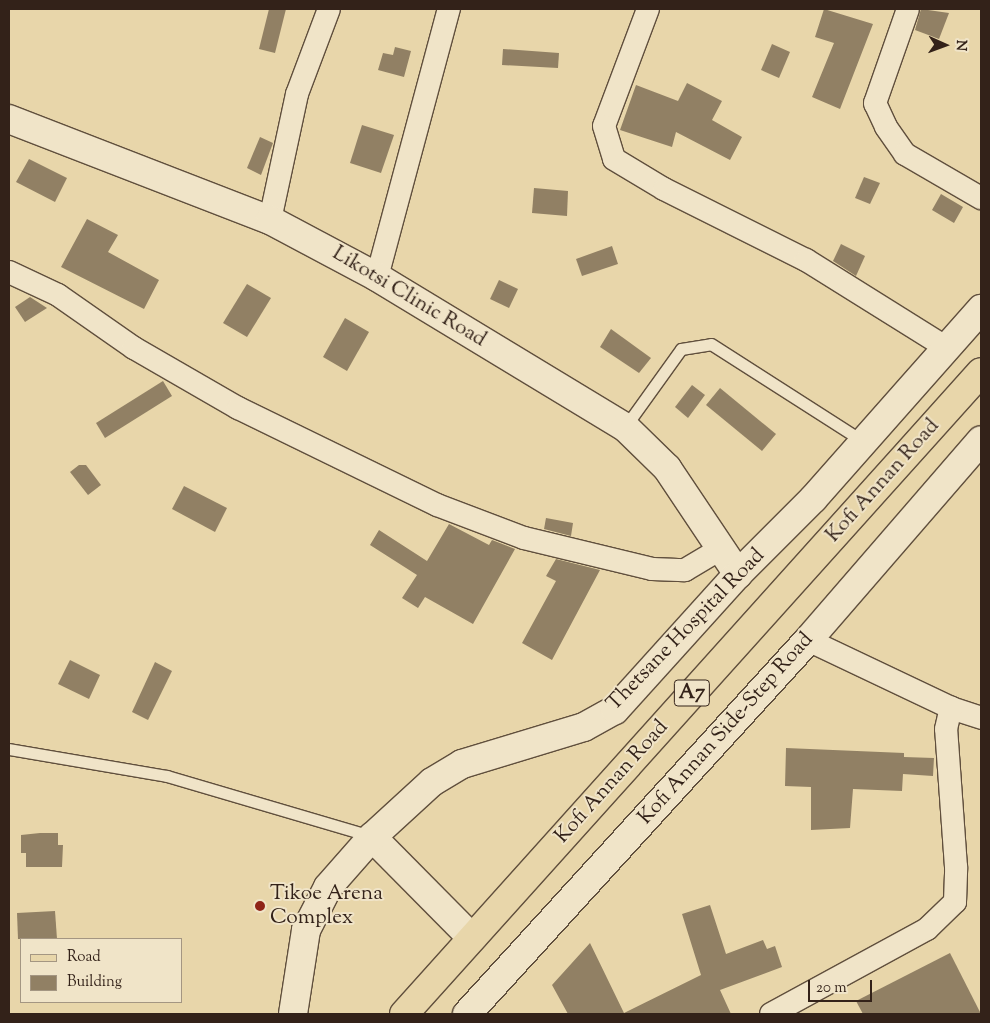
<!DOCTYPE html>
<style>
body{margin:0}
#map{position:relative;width:990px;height:1023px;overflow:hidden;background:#e8d6aa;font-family:"Sorts Mill Goudy",serif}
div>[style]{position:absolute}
.building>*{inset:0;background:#918064}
.roads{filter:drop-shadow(1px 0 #604f3d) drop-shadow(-1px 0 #604f3d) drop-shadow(0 1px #604f3d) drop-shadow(0 -1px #604f3d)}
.service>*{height:11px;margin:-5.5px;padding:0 5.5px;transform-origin:5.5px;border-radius:5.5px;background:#f0e4c8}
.minor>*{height:22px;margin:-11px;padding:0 11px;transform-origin:11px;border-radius:11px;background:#f0e4c8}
.tertiary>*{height:28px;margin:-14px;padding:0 14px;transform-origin:14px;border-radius:14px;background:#f0e4c8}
.secondary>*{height:28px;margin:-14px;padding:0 14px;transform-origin:14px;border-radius:14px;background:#f0e4c8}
.primary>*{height:28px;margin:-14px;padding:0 14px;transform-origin:14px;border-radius:14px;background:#e8d6aa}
.dots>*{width:14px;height:14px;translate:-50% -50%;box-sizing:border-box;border:2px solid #f0e4c8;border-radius:50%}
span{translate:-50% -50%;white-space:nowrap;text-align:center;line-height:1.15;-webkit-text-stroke:4px #f0e4c8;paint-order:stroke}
.shield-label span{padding:1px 4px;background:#f0e4c8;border:1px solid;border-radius:4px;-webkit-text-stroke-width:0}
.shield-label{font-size:20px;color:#332219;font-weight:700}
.street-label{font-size:21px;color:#332219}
.poi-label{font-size:21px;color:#332219}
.left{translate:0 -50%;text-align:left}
.frame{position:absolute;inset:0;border:10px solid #332219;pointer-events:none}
.legend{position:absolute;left:20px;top:938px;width:162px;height:65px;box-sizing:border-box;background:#f0e4c8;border:1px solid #a49682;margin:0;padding:6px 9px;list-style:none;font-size:15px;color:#332219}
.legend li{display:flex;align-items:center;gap:10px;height:25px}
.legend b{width:25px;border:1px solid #a49682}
.north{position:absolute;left:920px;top:20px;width:50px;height:50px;-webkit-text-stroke:4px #f0e4c8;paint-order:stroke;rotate:92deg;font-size:14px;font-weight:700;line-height:20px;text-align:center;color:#332219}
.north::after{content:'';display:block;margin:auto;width:18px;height:22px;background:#332219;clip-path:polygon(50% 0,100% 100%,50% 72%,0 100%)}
.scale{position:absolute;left:808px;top:980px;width:64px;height:22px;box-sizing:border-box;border:2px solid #332219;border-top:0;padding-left:6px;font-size:15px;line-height:18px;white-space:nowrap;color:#332219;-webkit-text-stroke:4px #f0e4c8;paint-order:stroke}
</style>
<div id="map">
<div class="building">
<div style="clip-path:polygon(269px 9px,286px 9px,275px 53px,259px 49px)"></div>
<div style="clip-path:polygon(824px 9px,873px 24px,840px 109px,812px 97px,834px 43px,815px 37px)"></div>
<div style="clip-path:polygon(921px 9px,949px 13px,939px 39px,915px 30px)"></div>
<div style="clip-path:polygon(772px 44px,790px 52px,779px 78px,761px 70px)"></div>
<div style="clip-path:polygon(395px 47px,411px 51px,404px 77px,378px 70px,383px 53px,393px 55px)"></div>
<div style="clip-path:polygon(503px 49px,559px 53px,558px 68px,502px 65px)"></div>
<div style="clip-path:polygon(687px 83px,722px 101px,712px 120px,742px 137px,730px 160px,676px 132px,672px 147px,620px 130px,636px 85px,678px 101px)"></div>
<div style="clip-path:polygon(362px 125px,394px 135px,381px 173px,350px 163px)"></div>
<div style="clip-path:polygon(260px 137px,273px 143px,261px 175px,247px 168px)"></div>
<div style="clip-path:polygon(29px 159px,67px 178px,55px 202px,16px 182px)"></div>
<div style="clip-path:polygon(864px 177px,880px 183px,870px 204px,855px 198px)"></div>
<div style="clip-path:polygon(534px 188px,568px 191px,567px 216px,532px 213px)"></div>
<div style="clip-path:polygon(941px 194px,963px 207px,954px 223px,932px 210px)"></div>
<div style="clip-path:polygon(87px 219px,118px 235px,108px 252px,159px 280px,144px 309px,61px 267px)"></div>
<div style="clip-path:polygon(841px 244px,865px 256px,856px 276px,833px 261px)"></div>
<div style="clip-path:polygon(612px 246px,618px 264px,582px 276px,576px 259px)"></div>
<div style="clip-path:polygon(499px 280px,518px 289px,509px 308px,490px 299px)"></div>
<div style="clip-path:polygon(247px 284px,271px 298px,247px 337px,223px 323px)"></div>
<div style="clip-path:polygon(30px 297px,47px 308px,25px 322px,15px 307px)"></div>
<div style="clip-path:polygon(345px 318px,369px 332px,347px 371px,323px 357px)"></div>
<div style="clip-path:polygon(611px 329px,651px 358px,639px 373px,600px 347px)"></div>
<div style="clip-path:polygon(163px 381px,172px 396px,105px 438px,96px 423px)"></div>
<div style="clip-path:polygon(692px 385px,705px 395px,688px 418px,675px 407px)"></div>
<div style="clip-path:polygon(720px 388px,776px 434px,762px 451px,706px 405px)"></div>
<div style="clip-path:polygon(79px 465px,86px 465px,101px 485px,88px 495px,70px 472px)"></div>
<div style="clip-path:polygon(184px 486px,227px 508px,215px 532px,172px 509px)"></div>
<div style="clip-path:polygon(546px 518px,573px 523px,571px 536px,544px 529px)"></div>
<div style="clip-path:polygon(449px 524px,489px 545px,492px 540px,515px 549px,473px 624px,425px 597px,418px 608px,402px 598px,417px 575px,370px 545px,379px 530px,427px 561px)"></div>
<div style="clip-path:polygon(556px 559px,600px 570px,552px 660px,522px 643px,556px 581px,546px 576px)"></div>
<div style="clip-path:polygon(70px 660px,100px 675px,89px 699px,58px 684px)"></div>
<div style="clip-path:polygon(155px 662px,172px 671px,148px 720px,132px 712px)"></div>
<div style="clip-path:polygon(786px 748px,904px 753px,904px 757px,934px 758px,933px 776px,903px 774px,902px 791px,853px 789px,850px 828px,811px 830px,811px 787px,785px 786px)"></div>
<div style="clip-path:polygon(40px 833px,58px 833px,58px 845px,63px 845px,62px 867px,26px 867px,26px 853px,21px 853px,21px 835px)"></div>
<div style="clip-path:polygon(710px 905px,726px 954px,763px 940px,767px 949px,775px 946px,782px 967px,720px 990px,731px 1014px,568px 1014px,552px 985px,590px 943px,624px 1013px,701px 975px,682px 914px)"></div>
<div style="clip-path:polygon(55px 911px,57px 939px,18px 939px,17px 913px)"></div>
<div style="clip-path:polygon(950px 953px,981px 1014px,863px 1014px,856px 1001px)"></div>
</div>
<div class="roads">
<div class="service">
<div style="left:625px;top:427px;width:96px;rotate:-54.3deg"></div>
<div style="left:681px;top:349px;width:30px;rotate:-9deg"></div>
<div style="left:711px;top:344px;width:182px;rotate:32.6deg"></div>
<div style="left:9px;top:749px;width:160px;rotate:9.7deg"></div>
<div style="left:167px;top:776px;width:213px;rotate:16.4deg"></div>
</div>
<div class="minor">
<div style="left:648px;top:9px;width:125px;rotate:110.6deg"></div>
<div style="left:604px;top:126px;width:34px;rotate:73deg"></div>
<div style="left:614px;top:159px;width:58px;rotate:31deg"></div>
<div style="left:664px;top:189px;width:159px;rotate:26.6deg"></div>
<div style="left:806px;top:260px;width:166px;rotate:32deg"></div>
<div style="left:908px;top:9px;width:100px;rotate:109.3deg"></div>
<div style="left:875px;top:103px;width:26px;rotate:65deg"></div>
<div style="left:886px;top:127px;width:33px;rotate:55deg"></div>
<div style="left:905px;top:154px;width:88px;rotate:30.1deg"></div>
<div style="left:270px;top:220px;width:129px;rotate:-77.9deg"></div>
<div style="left:297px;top:94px;width:91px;rotate:-69.4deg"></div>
<div style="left:9px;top:272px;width:54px;rotate:25.1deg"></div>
<div style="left:58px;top:295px;width:93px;rotate:34.9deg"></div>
<div style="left:134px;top:348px;width:120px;rotate:30deg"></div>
<div style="left:238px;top:408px;width:221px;rotate:26deg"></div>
<div style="left:437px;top:505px;width:93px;rotate:20.8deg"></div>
<div style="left:524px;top:538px;width:132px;rotate:13.6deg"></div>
<div style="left:652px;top:569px;width:33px;rotate:2deg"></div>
<div style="left:685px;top:570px;width:43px;rotate:-30.7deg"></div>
<div style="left:377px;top:277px;width:278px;rotate:-75deg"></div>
<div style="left:808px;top:640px;width:158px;rotate:25.4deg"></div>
<div style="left:951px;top:708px;width:32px;rotate:18deg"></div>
<div style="left:771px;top:1014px;width:178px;rotate:-28.6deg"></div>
<div style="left:927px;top:929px;width:39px;rotate:-44deg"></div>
<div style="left:955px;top:902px;width:35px;rotate:-88deg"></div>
<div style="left:956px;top:867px;width:138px;rotate:-94.1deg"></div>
<div style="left:946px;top:729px;width:22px;rotate:-77deg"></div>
</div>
<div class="tertiary">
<div style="left:9px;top:119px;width:280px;rotate:21.2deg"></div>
<div style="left:270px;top:220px;width:121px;rotate:28deg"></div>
<div style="left:377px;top:277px;width:290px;rotate:31.2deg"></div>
<div style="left:625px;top:427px;width:59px;rotate:44.3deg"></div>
<div style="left:667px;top:468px;width:128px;rotate:56.2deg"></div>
<div style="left:467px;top:1014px;width:506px;rotate:-47.64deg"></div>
<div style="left:808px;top:640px;width:264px;rotate:-49.1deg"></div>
</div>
<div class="secondary">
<div style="left:372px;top:837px;width:142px;rotate:45.3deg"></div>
<div style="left:293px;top:1014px;width:85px;rotate:-81.2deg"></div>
<div style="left:306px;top:930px;width:48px;rotate:-62.9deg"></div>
<div style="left:328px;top:887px;width:67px;rotate:-48.7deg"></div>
<div style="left:372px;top:837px;width:81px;rotate:-42.5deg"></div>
<div style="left:432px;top:782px;width:35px;rotate:-31deg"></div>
<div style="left:462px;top:764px;width:127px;rotate:-16.9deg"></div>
<div style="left:584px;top:727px;width:35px;rotate:-29deg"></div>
<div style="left:615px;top:710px;width:183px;rotate:-47.9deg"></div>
<div style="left:738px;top:574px;width:106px;rotate:-45deg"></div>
<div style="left:813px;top:499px;width:254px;rotate:-48.5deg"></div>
</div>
<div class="primary">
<div style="left:404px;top:1014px;width:863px;rotate:-48.05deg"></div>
</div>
</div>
<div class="dots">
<div style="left:260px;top:906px;background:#8f2418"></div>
</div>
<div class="shield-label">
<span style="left:692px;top:693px">A7</span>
</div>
<div class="street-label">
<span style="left:409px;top:297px;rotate:31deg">Likotsi Clinic Road</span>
<span style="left:883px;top:481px;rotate:-48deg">Kofi Annan Road</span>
<span style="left:686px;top:630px;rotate:-46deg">Thetsane Hospital Road</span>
<span style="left:726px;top:729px;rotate:-48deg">Kofi Annan Side-Step Road</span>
<span style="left:612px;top:782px;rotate:-48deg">Kofi Annan Road</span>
</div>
<div class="poi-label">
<span class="left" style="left:270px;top:906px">Tikoe Arena<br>Complex</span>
</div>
<div class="frame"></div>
<ul class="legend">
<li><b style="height:6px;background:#e8d6aa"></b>Road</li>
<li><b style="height:14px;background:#918064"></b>Building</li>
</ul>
<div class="north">N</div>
<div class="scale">20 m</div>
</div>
